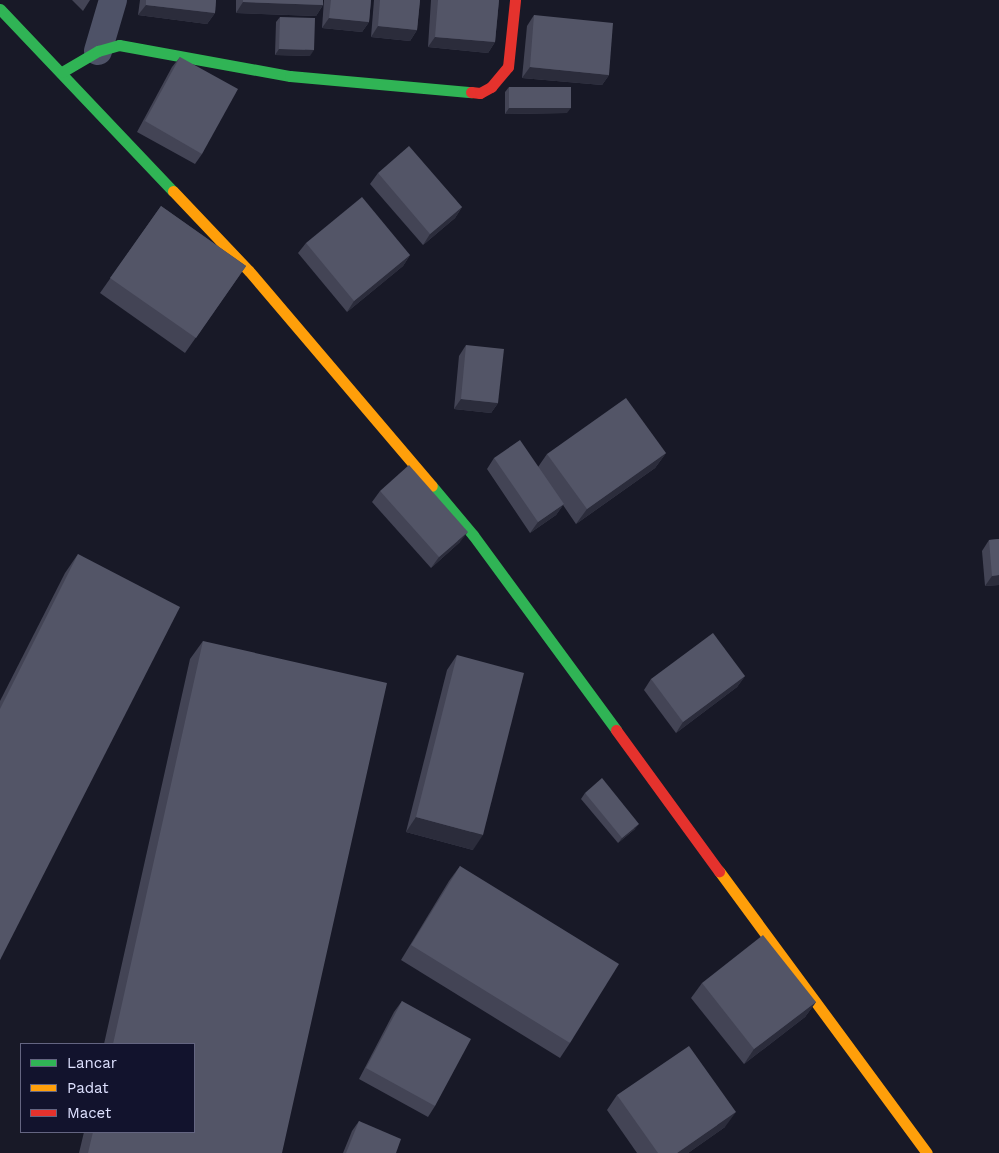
<!DOCTYPE html>
<style>
body{margin:0}
#map{position:relative;width:999px;height:1153px;overflow:hidden;background:#181927;font-family:"Work Sans",sans-serif}
div>[style]{position:absolute}
.street>*{height:28px;margin:-14px;padding:0 14px;transform-origin:14px;border-radius:14px;background:#4e5267}
.fast>*{height:11px;margin:-5.5px;padding:0 5.5px;transform-origin:5.5px;border-radius:5.5px;background:#30b455}
.slow>*{height:11px;margin:-5.5px;padding:0 5.5px;transform-origin:5.5px;border-radius:5.5px;background:#ff9f0a}
.jam>*{height:11px;margin:-5.5px;padding:0 5.5px;transform-origin:5.5px;border-radius:5.5px;background:#e5322d}
.wall>*{inset:0;background:#434455}
.shaded-wall>*{inset:0;background:#2b2c3b}
.building>*{inset:0;background:#535567}
span{translate:-50% -50%;white-space:nowrap;text-align:center;line-height:1.15;-webkit-text-stroke:4.5px #12132d;paint-order:stroke}
.legend{position:absolute;left:20px;top:1043px;width:175px;height:90px;box-sizing:border-box;background:#12132d;border:1px solid #646581;margin:0;padding:6px 9px;list-style:none;font-size:15px;color:#dee1ff}
.legend li{display:flex;align-items:center;gap:10px;height:25px}
.legend b{width:25px;border:1px solid #646581}
</style>
<div id="map">
<div class="street">
<div style="left:98px;top:51px;width:53px;rotate:-73.6deg"></div>
</div>
<div class="fast">
<div style="left:0;top:9px;width:251px;rotate:46.5deg"></div>
<div style="left:62px;top:72px;width:42px;rotate:-30.3deg"></div>
<div style="left:98px;top:51px;width:22px;rotate:-16deg"></div>
<div style="left:119px;top:45px;width:174px;rotate:10.3deg"></div>
<div style="left:290px;top:76px;width:182px;rotate:5.1deg"></div>
<div style="left:432px;top:486px;width:64px;rotate:50.1deg"></div>
<div style="left:473px;top:535px;width:242px;rotate:53.7deg"></div>
</div>
<div class="slow">
<div style="left:173px;top:191px;width:110px;rotate:46.5deg"></div>
<div style="left:249px;top:271px;width:282px;rotate:49.6deg"></div>
<div style="left:719px;top:871px;width:350px;rotate:53.6deg"></div>
</div>
<div class="jam">
<div style="left:471px;top:92px;width:9px;rotate:6deg"></div>
<div style="left:480px;top:93px;width:13px;rotate:-29deg"></div>
<div style="left:491px;top:87px;width:26px;rotate:-50deg"></div>
<div style="left:508px;top:67px;width:67px;rotate:-84deg"></div>
<div style="left:616px;top:730px;width:175px;rotate:53.9deg"></div>
</div>
<div class="wall">
<div style="clip-path:polygon(72px 0,90px 0,83px 11px)"></div>
<div style="clip-path:polygon(140px 0,216px 0,215px 13px,207px 24px,138px 15px)"></div>
<div style="clip-path:polygon(236px 0,323px 0,323px 5px,316px 16px,236px 13px)"></div>
<div style="clip-path:polygon(324px 0,371px 0,369px 22px,362px 32px,322px 28px)"></div>
<div style="clip-path:polygon(374px 0,420px 0,417px 30px,410px 41px,371px 37px)"></div>
<div style="clip-path:polygon(431px 0,499px 0,495px 42px,488px 53px,428px 47px)"></div>
<div style="clip-path:polygon(534px 15px,609px 75px,602px 85px,522px 78px,527px 26px)"></div>
<div style="clip-path:polygon(280px 17px,310px 56px,275px 55px,276px 22px)"></div>
<div style="clip-path:polygon(180px 57px,202px 154px,195px 164px,137px 132px,172px 67px)"></div>
<div style="clip-path:polygon(509px 87px,567px 113px,505px 114px,505px 92px)"></div>
<div style="clip-path:polygon(378px 173px,462px 207px,455px 218px,423px 245px,370px 184px)"></div>
<div style="clip-path:polygon(161px 206px,246px 266px,185px 353px,100px 293px)"></div>
<div style="clip-path:polygon(306px 243px,410px 255px,403px 266px,347px 312px,298px 253px)"></div>
<div style="clip-path:polygon(466px 345px,498px 403px,491px 413px,454px 409px,459px 356px)"></div>
<div style="clip-path:polygon(666px 453px,655px 468px,576px 524px,563px 505px,556px 515px,530px 533px,487px 469px,494px 458px,538px 467px,547px 454px)"></div>
<div style="clip-path:polygon(380px 491px,460px 542px,431px 568px,372px 502px)"></div>
<div style="clip-path:polygon(999px 539px,999px 585px,985px 586px,982px 551px,989px 540px)"></div>
<div style="clip-path:polygon(78px 554px,0 960px,0 701px,65px 573px)"></div>
<div style="clip-path:polygon(203px 641px,282px 1153px,79px 1153px,84px 1132px,194px 1132px,194px 1044px,104px 1044px,190px 659px)"></div>
<div style="clip-path:polygon(457px 655px,473px 850px,406px 832px,447px 670px)"></div>
<div style="clip-path:polygon(745px 676px,737px 687px,676px 733px,644px 690px,651px 679px)"></div>
<div style="clip-path:polygon(585px 793px,635px 829px,618px 843px,581px 799px)"></div>
<div style="clip-path:polygon(460px 866px,570px 1043px,560px 1058px,401px 960px,449px 881px)"></div>
<div style="clip-path:polygon(702px 983px,816px 1002px,805px 1017px,744px 1064px,691px 998px)"></div>
<div style="clip-path:polygon(402px 1001px,435px 1106px,428px 1117px,359px 1079px,394px 1012px)"></div>
<div style="clip-path:polygon(617px 1095px,725px 1127px,688px 1153px,637px 1153px,607px 1110px)"></div>
<div style="clip-path:polygon(359px 1121px,396px 1153px,343px 1153px,352px 1131px)"></div>
</div>
<div class="shaded-wall">
<div style="clip-path:polygon(243px 2px,323px 5px,316px 16px,236px 13px)"></div>
<div style="clip-path:polygon(146px 5px,215px 13px,207px 24px,138px 15px)"></div>
<div style="clip-path:polygon(329px 18px,369px 22px,362px 32px,322px 28px)"></div>
<div style="clip-path:polygon(378px 26px,417px 30px,410px 41px,371px 37px)"></div>
<div style="clip-path:polygon(435px 37px,495px 42px,488px 53px,428px 47px)"></div>
<div style="clip-path:polygon(279px 49px,314px 50px,310px 56px,275px 55px)"></div>
<div style="clip-path:polygon(530px 67px,609px 75px,602px 85px,522px 78px)"></div>
<div style="clip-path:polygon(509px 108px,571px 108px,567px 113px,505px 114px)"></div>
<div style="clip-path:polygon(462px 207px,455px 218px,423px 245px,430px 234px)"></div>
<div style="clip-path:polygon(410px 255px,403px 266px,347px 312px,354px 301px)"></div>
<div style="clip-path:polygon(461px 399px,498px 403px,491px 413px,454px 409px)"></div>
<div style="clip-path:polygon(666px 453px,655px 468px,576px 524px,587px 509px)"></div>
<div style="clip-path:polygon(564px 504px,556px 515px,530px 533px,538px 522px)"></div>
<div style="clip-path:polygon(468px 532px,460px 542px,431px 568px,439px 557px)"></div>
<div style="clip-path:polygon(999px 575px,999px 585px,985px 586px,992px 576px)"></div>
<div style="clip-path:polygon(745px 676px,737px 687px,676px 733px,683px 722px)"></div>
<div style="clip-path:polygon(416px 817px,483px 835px,473px 850px,406px 832px)"></div>
<div style="clip-path:polygon(639px 824px,635px 829px,618px 843px,622px 838px)"></div>
<div style="clip-path:polygon(816px 1002px,805px 1017px,744px 1064px,754px 1049px)"></div>
<div style="clip-path:polygon(736px 1112px,725px 1127px,688px 1153px,677px 1153px)"></div>
</div>
<div class="building">
<div style="clip-path:polygon(146px 0,216px 0,215px 13px,146px 5px)"></div>
<div style="clip-path:polygon(243px 0,323px 0,323px 5px,243px 2px)"></div>
<div style="clip-path:polygon(331px 0,371px 0,369px 22px,329px 18px)"></div>
<div style="clip-path:polygon(380px 0,420px 0,417px 30px,378px 26px)"></div>
<div style="clip-path:polygon(438px 0,499px 0,495px 42px,435px 37px)"></div>
<div style="clip-path:polygon(534px 15px,613px 23px,609px 75px,530px 67px)"></div>
<div style="clip-path:polygon(280px 17px,315px 18px,314px 50px,279px 49px)"></div>
<div style="clip-path:polygon(180px 57px,238px 89px,202px 154px,145px 121px)"></div>
<div style="clip-path:polygon(509px 87px,571px 87px,571px 108px,509px 108px)"></div>
<div style="clip-path:polygon(409px 146px,462px 207px,430px 234px,378px 173px)"></div>
<div style="clip-path:polygon(362px 197px,410px 255px,354px 301px,306px 243px)"></div>
<div style="clip-path:polygon(161px 206px,246px 266px,196px 338px,110px 278px)"></div>
<div style="clip-path:polygon(466px 345px,504px 349px,498px 403px,461px 399px)"></div>
<div style="clip-path:polygon(626px 398px,666px 453px,587px 509px,547px 454px)"></div>
<div style="clip-path:polygon(520px 440px,564px 504px,538px 522px,494px 458px)"></div>
<div style="clip-path:polygon(409px 465px,468px 532px,439px 557px,380px 491px)"></div>
<div style="clip-path:polygon(999px 539px,999px 575px,992px 576px,989px 540px)"></div>
<div style="clip-path:polygon(78px 554px,180px 607px,0 960px,0 709px)"></div>
<div style="clip-path:polygon(713px 633px,745px 676px,683px 722px,651px 679px)"></div>
<div style="clip-path:polygon(203px 641px,387px 683px,282px 1153px,88px 1153px,93px 1132px,194px 1132px,194px 1044px,113px 1044px)"></div>
<div style="clip-path:polygon(457px 655px,524px 673px,483px 835px,416px 817px)"></div>
<div style="clip-path:polygon(602px 778px,639px 824px,622px 838px,585px 793px)"></div>
<div style="clip-path:polygon(460px 866px,619px 964px,570px 1043px,411px 945px)"></div>
<div style="clip-path:polygon(763px 935px,816px 1002px,754px 1049px,702px 983px)"></div>
<div style="clip-path:polygon(402px 1001px,471px 1039px,435px 1106px,366px 1068px)"></div>
<div style="clip-path:polygon(689px 1046px,736px 1112px,677px 1153px,658px 1153px,617px 1095px)"></div>
<div style="clip-path:polygon(359px 1121px,401px 1139px,396px 1153px,346px 1153px)"></div>
</div>
<ul class="legend">
<li><b style="height:6px;background:#30b455"></b>Lancar</li>
<li><b style="height:6px;background:#ff9f0a"></b>Padat</li>
<li><b style="height:6px;background:#e5322d"></b>Macet</li>
</ul>
</div>
